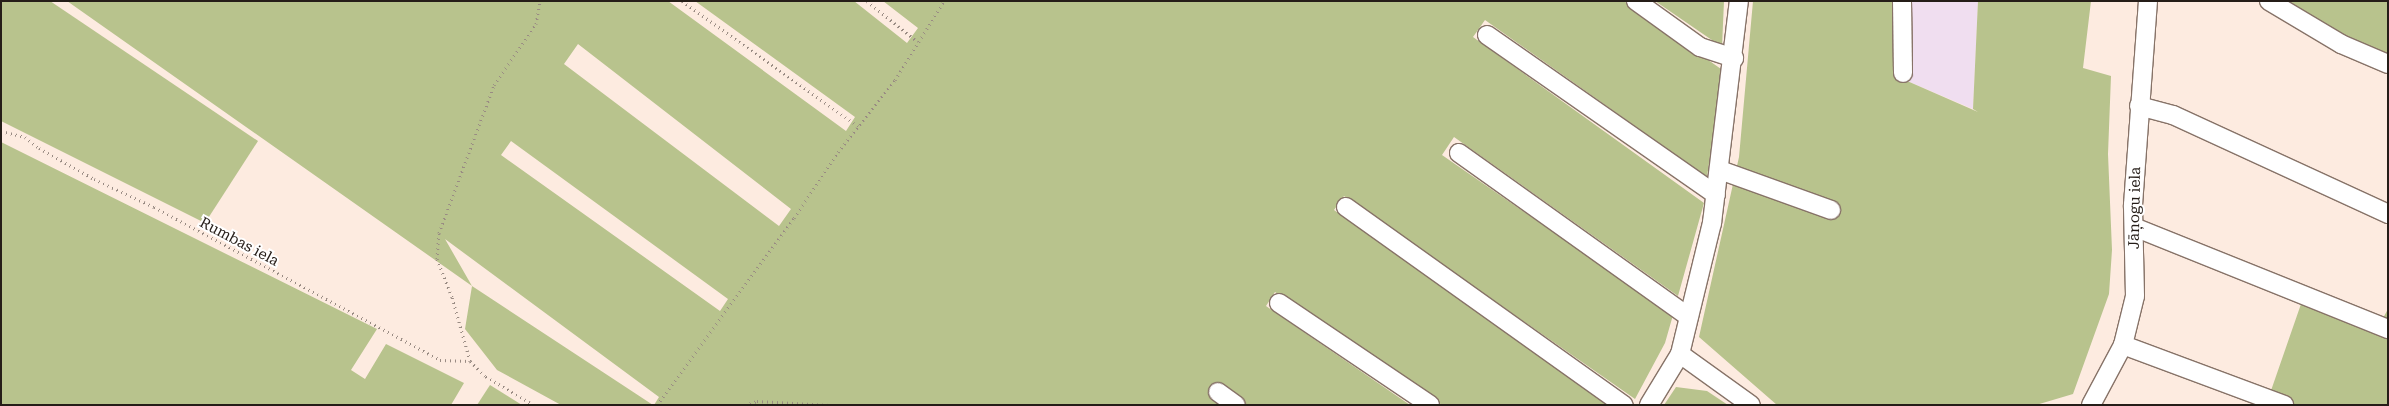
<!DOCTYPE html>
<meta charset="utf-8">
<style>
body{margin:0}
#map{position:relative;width:2389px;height:406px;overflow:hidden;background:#fdebe0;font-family:"Roboto Serif",serif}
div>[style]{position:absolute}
.commercial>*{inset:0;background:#f0def0}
.green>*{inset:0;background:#b8c38d}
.path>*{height:3px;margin-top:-1.5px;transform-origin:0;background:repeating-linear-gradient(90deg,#998b83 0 1px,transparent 0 5px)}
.roads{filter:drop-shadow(1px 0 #877368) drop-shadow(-1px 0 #877368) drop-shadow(0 1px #877368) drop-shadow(0 -1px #877368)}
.street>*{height:18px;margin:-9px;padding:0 9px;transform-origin:9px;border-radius:9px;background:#fff}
span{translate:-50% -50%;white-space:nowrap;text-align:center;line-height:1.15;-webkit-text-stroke:4px #fff;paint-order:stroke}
.street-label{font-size:15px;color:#251d18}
.frame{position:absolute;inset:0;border:2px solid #251d18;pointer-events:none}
</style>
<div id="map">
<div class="commercial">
<div style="clip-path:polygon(1908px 1px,1978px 1px,1973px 109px,1907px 81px)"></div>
</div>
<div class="green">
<div style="clip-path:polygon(1px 1px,50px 1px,258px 141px,205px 223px,1px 121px)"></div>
<div style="clip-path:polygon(evenodd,67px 1px,668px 1px,846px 131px,855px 117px,695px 1px,854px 1px,907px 43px,918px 28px,883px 1px,1624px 1px,1721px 69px,1721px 81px,1707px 177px,1485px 20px,1473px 37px,1704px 203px,1678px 296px,1454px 137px,1442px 155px,1673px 315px,1665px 343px,1635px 399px,1344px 196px,1334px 210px,1612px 405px,1442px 405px,1275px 292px,1266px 306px,1410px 405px,1247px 405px,1216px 382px,1208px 393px,1224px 405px,654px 405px,659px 397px,445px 239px,472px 286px,653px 405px,561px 405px,497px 370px,465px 329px,472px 286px,67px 1px,578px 44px,791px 209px,779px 226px,564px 64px,578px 44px,67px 1px,511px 141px,728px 299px,720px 311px,501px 155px,511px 141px)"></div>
<div style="clip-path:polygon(1655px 1px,1724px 1px,1722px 47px)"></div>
<div style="clip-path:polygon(1753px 1px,1896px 1px,1898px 77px,1978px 112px,1973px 109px,1978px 1px,2091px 1px,2083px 68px,2111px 76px,2108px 154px,2112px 250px,2109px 294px,2073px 394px,2036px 405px,1777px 405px,1699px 337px,1739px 157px)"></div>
<div style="clip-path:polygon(2277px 1px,2388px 1px,2388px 58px,2338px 36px)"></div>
<div style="clip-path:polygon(1px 142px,377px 329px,351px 370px,365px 379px,386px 344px,464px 383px,451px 405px,1px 404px)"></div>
<div style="clip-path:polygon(2301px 304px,2376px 331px,2388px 309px,2388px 405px,2266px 405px)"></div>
<div style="clip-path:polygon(490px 385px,522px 405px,477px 405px)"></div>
<div style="clip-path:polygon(1676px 387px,1707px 391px,1728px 405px,1664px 405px)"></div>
</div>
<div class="path">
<div style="left:682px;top:1px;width:216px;rotate:35.4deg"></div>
<div style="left:867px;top:1px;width:65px;rotate:38.8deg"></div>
<div style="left:1px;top:131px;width:25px;rotate:14deg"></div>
<div style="left:25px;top:137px;width:18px;rotate:38deg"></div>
<div style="left:39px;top:148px;width:63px;rotate:29.4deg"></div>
<div style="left:94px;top:179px;width:66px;rotate:25deg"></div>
<div style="left:154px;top:207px;width:324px;rotate:28.1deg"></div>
<div style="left:440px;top:360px;width:30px;rotate:2deg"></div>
<div style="left:534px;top:405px;width:57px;rotate:-149.4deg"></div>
<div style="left:485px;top:376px;width:21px;rotate:-135deg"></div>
<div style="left:470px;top:361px;width:66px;rotate:-105.7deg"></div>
<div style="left:452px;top:297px;width:41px;rotate:-111.5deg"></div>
<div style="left:437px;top:259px;width:26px;rotate:-86deg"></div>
<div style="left:439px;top:233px;width:158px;rotate:-69.6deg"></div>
<div style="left:494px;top:85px;width:74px;rotate:-55.5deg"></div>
<div style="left:536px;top:24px;width:23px;rotate:-80deg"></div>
<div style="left:657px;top:405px;width:232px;rotate:-53.8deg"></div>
<div style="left:794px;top:218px;width:79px;rotate:-56.3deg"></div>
<div style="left:838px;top:152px;width:92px;rotate:-51.6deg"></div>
<div style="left:895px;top:80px;width:93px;rotate:-58.2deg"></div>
<div style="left:745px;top:405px;width:13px;rotate:-18deg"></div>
<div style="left:757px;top:401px;width:73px;rotate:3.1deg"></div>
</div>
<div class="roads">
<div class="street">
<div style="left:1636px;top:1px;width:79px;rotate:35.7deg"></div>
<div style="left:1700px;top:47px;width:36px;rotate:18deg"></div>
<div style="left:1902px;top:1px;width:72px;rotate:89.2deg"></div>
<div style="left:2269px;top:1px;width:84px;rotate:30.8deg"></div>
<div style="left:2341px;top:44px;width:51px;rotate:23.1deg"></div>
<div style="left:1487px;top:35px;width:279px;rotate:34.9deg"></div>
<div style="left:2139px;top:106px;width:35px;rotate:15deg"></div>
<div style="left:2173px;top:115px;width:237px;rotate:24.7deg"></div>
<div style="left:1459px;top:153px;width:282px;rotate:35.5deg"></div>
<div style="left:1720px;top:170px;width:118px;rotate:19.8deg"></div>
<div style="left:1346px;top:207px;width:341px;rotate:35.5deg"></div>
<div style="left:2134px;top:227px;width:274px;rotate:21.9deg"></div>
<div style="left:1279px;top:303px;width:182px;rotate:34deg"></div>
<div style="left:2123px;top:345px;width:172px;rotate:20.4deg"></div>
<div style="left:1680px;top:354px;width:87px;rotate:35.7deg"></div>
<div style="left:1218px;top:392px;width:22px;rotate:36deg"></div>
<div style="left:1649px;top:405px;width:60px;rotate:-58.7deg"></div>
<div style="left:1680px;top:354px;width:135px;rotate:-76.3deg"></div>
<div style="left:1712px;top:223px;width:224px;rotate:-83.1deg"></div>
<div style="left:2091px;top:405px;width:68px;rotate:-61.9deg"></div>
<div style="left:2123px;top:345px;width:50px;rotate:-76.2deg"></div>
<div style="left:2135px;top:296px;width:91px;rotate:-91.3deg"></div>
<div style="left:2133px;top:205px;width:205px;rotate:-85.8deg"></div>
</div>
</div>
<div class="street-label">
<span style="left:2135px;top:208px;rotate:-89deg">Jāņogu iela</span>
<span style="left:239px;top:242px;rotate:28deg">Rumbas iela</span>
</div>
<div class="frame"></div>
</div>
